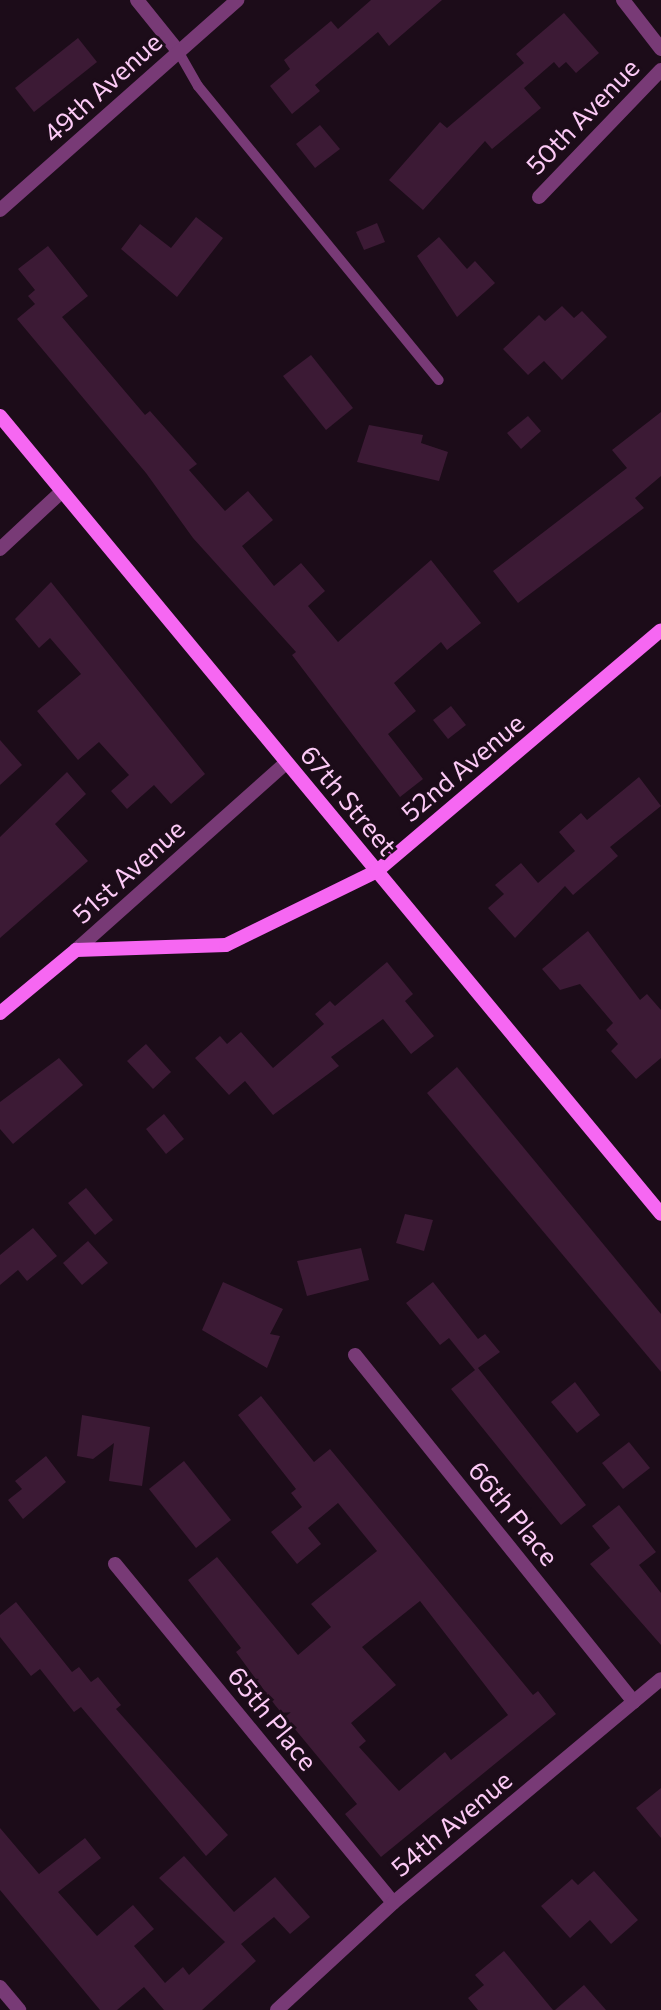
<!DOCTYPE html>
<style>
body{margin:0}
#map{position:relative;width:661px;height:2010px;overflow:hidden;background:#1c0c19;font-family:Commissioner,sans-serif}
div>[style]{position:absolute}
.building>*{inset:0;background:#3c1a35}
.lane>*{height:10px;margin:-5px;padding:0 5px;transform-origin:5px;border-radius:5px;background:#783a76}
.street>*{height:14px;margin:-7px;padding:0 7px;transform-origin:7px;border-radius:7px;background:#783a76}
.secondary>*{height:14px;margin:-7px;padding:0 7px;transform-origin:7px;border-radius:7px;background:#f667f2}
span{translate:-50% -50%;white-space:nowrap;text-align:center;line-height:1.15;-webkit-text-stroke:6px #1c0c19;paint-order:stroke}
.street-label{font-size:26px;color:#fccaf6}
</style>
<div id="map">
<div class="building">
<div style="clip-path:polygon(371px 0,442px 0,389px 46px,378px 32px,315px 85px,320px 91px,292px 114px,270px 86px,290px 69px,284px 60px,331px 21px,338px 29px)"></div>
<div style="clip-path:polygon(564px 13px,599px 53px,576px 73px,566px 62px,559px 68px,554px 62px,524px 88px,541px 108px,492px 149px,485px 141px,423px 210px,389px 180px,440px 122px,447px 128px,524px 63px,516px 54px)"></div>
<div style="clip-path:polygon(78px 38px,97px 62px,34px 112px,15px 88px)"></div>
<div style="clip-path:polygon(320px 125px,340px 149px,315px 168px,296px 144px)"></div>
<div style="clip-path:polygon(196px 217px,223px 238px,177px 297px,121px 249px,140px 224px,171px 248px)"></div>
<div style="clip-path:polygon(377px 223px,385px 242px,364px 250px,356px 232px)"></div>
<div style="clip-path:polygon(439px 237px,467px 269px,475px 261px,495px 283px,457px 317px,417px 256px)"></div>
<div style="clip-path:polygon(48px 246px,88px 296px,62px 317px,145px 415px,150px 411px,197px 464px,189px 470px,225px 511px,248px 491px,273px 520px,242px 546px,274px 586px,301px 563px,325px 591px,308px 606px,338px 642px,431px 560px,481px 623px,447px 650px,441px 642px,394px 683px,416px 711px,388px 734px,423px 779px,400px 797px,292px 655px,296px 652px,193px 538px,146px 473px,17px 319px,35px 304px,28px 296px,35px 290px,18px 269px)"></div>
<div style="clip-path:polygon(562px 306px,574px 318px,582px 311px,607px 337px,562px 380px,544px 361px,528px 375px,503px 349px,539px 315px,545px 321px)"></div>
<div style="clip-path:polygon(311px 355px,353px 408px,326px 430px,283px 376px)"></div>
<div style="clip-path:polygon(661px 412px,661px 476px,635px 498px,644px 508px,518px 603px,493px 571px,627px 468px,612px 450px)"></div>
<div style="clip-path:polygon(528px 416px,541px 431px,521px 449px,507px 433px)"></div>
<div style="clip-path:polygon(369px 425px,423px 435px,421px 443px,448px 452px,439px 481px,357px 462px)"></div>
<div style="clip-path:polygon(51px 582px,205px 774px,171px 804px,154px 785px,127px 809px,111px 791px,129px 775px,99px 742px,78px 760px,37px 711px,81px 674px,50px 638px,39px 648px,15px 619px)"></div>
<div style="clip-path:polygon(451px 706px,466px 725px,448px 739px,433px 720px)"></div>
<div style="clip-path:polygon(0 740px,22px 765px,0 785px)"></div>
<div style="clip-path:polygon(67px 772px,86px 794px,55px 824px,88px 861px,0 938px,0 837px)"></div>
<div style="clip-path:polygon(639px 777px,661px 806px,610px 847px,618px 856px,573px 895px,565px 886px,515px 938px,488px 908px,504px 894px,495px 885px,521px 863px,538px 883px,575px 851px,559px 832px,581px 813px,587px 820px)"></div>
<div style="clip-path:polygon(588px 931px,640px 1000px,647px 994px,661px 1010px,661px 1058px,636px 1079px,611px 1051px,618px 1044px,606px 1030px,613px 1023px,580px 984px,560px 990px,542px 969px)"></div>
<div style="clip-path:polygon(387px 962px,413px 994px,405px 1001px,434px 1036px,411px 1054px,383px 1019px,331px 1057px,339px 1066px,273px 1115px,245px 1081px,229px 1095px,195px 1058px,220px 1036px,227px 1044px,241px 1032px,273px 1068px,324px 1024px,315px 1014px,330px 1001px,335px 1006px)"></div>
<div style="clip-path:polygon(146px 1044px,171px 1072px,153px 1089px,127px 1061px)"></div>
<div style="clip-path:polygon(59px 1058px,83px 1085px,13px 1144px,0 1129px,0 1102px)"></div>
<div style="clip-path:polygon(457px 1067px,661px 1314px,661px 1372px,427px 1093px)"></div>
<div style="clip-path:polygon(164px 1114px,184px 1139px,166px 1154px,146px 1129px)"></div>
<div style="clip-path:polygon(86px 1188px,113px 1220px,95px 1235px,68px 1203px)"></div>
<div style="clip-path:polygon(405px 1214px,433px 1220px,424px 1251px,396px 1243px)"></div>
<div style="clip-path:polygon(33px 1228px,57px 1256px,27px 1281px,18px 1270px,0 1285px,0 1255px)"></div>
<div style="clip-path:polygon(88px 1241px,108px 1263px,82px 1285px,63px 1263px)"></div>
<div style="clip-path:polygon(361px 1248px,369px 1280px,307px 1296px,297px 1261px)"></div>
<div style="clip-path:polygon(223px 1282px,283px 1309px,270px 1334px,280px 1336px,267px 1368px,202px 1330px)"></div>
<div style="clip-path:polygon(433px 1282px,478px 1339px,485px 1334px,500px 1352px,478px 1368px,586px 1505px,561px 1525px,451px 1389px,475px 1370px,449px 1338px,440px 1345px,406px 1303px)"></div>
<div style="clip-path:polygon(575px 1382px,600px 1415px,577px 1433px,551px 1402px)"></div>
<div style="clip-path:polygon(evenodd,261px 1396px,314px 1462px,330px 1449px,533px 1695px,538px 1691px,556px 1714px,381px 1857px,345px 1814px,357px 1804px,275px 1705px,236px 1652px,241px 1648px,188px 1580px,217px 1557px,298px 1655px,331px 1627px,311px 1604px,377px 1551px,338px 1503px,308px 1528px,321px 1544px,297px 1564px,271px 1532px,302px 1507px,291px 1493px,296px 1489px,238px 1415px,261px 1396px,420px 1601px,508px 1715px,451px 1760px,445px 1752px,399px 1791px,359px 1747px,366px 1741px,351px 1723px,396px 1685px,362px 1647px,420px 1601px)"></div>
<div style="clip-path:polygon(82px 1415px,150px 1427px,142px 1486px,109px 1481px,114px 1443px,93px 1459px,77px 1456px)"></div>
<div style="clip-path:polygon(629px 1442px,650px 1468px,623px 1489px,602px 1463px)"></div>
<div style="clip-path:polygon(46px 1456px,66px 1482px,23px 1519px,8px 1500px,22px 1489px,15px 1481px)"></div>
<div style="clip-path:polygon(184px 1461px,231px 1520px,196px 1548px,149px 1489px)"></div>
<div style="clip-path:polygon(619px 1505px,656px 1552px,639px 1565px,661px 1593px,661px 1645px,590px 1564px,610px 1548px,592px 1526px)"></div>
<div style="clip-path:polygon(16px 1602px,72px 1672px,79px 1667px,91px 1682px,98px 1677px,121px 1705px,116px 1709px,228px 1835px,206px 1856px,81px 1707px,74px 1712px,40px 1669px,31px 1676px,0 1637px,0 1615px)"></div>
<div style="clip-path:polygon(661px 1788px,661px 1838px,636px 1808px)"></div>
<div style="clip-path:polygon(0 1828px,39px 1874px,85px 1838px,101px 1858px,58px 1892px,97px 1936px,133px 1905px,154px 1929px,134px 1946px,165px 1983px,183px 1967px,189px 1975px,225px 1942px,159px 1878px,184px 1856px,234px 1912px,275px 1877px,310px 1917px,290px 1934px,274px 1917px,241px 1944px,256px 1961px,202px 2010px,164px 2010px,144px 1987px,117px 2010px,100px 2010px,0 1890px)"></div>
<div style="clip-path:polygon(594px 1871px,638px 1920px,611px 1944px,590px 1920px,570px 1938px,541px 1906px,572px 1879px,578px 1885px)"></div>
<div style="clip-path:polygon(504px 1951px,553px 2010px,478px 2010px,468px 1998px,484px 1985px,475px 1975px)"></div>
<div style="clip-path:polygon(584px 1985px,606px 2010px,555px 2010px)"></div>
</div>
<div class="lane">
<div style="left:178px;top:51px;width:40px;rotate:60.3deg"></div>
<div style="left:198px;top:86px;width:380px;rotate:50.7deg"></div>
</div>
<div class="street">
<div style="left:137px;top:0;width:65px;rotate:51.2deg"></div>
<div style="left:623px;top:0;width:62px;rotate:52.2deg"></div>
<div style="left:539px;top:197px;width:176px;rotate:-46.2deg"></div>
<div style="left:0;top:210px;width:317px;rotate:-41.5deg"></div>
<div style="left:0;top:549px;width:81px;rotate:-43deg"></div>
<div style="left:76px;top:950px;width:281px;rotate:-41.7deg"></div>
<div style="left:355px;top:1355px;width:445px;rotate:51.2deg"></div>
<div style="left:115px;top:1564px;width:438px;rotate:50.6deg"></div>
<div style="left:0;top:1987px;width:30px;rotate:50deg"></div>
<div style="left:277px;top:2010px;width:158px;rotate:-42.7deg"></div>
<div style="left:393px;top:1903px;width:349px;rotate:-39.9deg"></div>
</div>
<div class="secondary">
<div style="left:0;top:416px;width:1036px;rotate:50.36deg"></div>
<div style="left:0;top:1013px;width:99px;rotate:-39.7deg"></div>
<div style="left:76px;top:950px;width:150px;rotate:-1.9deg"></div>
<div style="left:226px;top:945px;width:168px;rotate:-26.1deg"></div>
<div style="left:377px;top:871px;width:372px;rotate:-40.3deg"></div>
</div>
<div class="street-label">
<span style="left:102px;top:87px;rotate:-42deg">49th Avenue</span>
<span style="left:582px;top:116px;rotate:-46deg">50th Avenue</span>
<span style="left:462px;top:767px;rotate:-40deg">52nd Avenue</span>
<span style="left:349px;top:800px;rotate:50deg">67th Street</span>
<span style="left:128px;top:871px;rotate:-42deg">51st Avenue</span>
<span style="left:514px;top:1513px;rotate:51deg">66th Place</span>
<span style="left:273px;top:1718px;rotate:51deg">65th Place</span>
<span style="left:451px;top:1823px;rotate:-40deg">54th Avenue</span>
</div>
</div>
